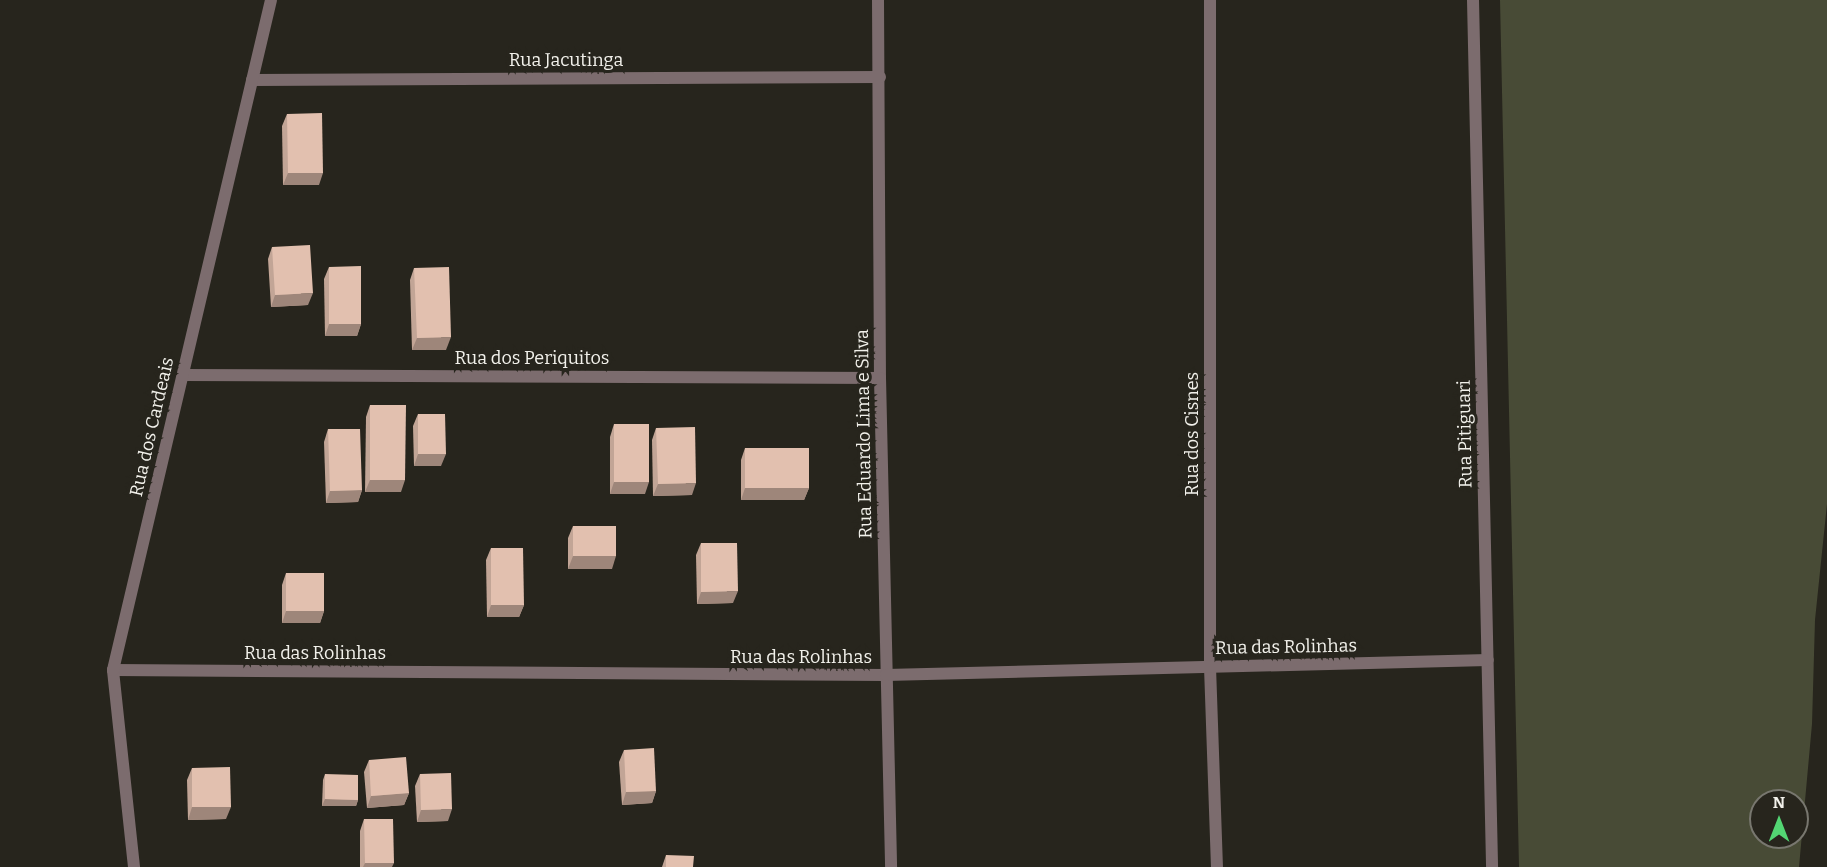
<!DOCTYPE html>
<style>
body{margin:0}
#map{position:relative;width:1827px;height:867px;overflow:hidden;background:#27251d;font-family:Bitter,serif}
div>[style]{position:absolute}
.green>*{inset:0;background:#484b36}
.street>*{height:12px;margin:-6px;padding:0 6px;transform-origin:6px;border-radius:6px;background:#7c6c6e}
.wall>*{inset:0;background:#c2a596}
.shaded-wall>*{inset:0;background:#9e867a}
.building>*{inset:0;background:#e2c0af}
span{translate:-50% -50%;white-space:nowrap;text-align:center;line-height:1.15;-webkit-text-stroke:6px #27251d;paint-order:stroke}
.street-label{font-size:18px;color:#f2f1eb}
.north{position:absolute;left:1749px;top:789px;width:60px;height:60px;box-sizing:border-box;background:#27251d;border:2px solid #78776f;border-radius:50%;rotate:0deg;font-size:16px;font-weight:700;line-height:24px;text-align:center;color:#f2f1eb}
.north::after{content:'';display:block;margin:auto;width:21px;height:27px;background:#53d673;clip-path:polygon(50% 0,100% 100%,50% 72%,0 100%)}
</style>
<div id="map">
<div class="green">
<div style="clip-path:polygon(evenodd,1500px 0,1827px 0,1827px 504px,1815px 620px,1812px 724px,1799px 867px,1519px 867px,1500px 0,1761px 801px,1797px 801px,1797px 837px,1761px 837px,1761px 801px)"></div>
</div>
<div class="street">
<div style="left:878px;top:0;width:378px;rotate:89.7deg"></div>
<div style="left:880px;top:378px;width:489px;rotate:88.7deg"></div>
<div style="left:1210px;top:0;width:667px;rotate:90deg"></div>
<div style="left:1210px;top:667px;width:200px;rotate:88deg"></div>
<div style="left:1473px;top:0;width:867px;rotate:88.74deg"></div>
<div style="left:252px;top:80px;width:628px;rotate:-0.27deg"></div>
<div style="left:183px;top:375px;width:697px;rotate:0.25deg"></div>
<div style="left:113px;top:670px;width:773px;rotate:0.37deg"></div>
<div style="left:886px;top:675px;width:602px;rotate:-1.43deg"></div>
<div style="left:134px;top:867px;width:198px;rotate:-96.1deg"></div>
<div style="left:113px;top:670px;width:688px;rotate:-76.73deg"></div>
</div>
<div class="wall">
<div style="clip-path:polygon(287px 114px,319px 185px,283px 185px,282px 126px)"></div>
<div style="clip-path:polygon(272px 247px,308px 305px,271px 307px,268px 259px)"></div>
<div style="clip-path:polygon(329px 267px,361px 324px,357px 336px,325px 336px,324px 279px)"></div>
<div style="clip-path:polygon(414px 268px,446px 350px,412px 350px,410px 280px)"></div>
<div style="clip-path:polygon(370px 405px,401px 492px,365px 492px,366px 417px)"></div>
<div style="clip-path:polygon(418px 414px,441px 466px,414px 466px,413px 426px)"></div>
<div style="clip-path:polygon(614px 424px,645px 494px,610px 494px,610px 437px)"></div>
<div style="clip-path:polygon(656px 428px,692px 495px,653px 496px,652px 440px)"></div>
<div style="clip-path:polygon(328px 429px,362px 490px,358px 502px,326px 503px,324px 442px)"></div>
<div style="clip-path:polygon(745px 448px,809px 488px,804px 500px,741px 500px,741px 460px)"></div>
<div style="clip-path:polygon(573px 526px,612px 569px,568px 569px,568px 538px)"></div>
<div style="clip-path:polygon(701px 543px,733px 603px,697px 604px,696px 555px)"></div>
<div style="clip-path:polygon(491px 548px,524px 605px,519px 617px,487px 617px,486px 560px)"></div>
<div style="clip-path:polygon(286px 573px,324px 611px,320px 623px,282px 623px,282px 585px)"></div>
<div style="clip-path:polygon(624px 750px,656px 791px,652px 803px,622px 805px,619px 762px)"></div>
<div style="clip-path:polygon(369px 760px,409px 793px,404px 805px,367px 808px,364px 772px)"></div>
<div style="clip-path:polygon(192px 768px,226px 819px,188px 820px,187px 780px)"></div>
<div style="clip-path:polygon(325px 774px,358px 800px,356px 806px,322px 806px,323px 780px)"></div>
<div style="clip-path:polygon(420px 774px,448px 821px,417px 822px,415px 786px)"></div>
<div style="clip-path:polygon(364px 819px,392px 867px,360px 867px,360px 831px)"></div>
<div style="clip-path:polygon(666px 855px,693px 867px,662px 867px)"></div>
</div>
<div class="shaded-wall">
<div style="clip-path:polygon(288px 173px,323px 173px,319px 185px,283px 185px)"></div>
<div style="clip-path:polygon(313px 293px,308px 305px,271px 307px,275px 295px)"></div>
<div style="clip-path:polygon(329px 324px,361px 324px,357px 336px,325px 336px)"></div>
<div style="clip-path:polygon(451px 337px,446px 350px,412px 350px,417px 338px)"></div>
<div style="clip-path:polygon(418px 454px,446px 454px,441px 466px,414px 466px)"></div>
<div style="clip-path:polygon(370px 480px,405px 480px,401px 492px,365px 492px)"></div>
<div style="clip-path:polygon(614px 482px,649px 482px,645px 494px,610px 494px)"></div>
<div style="clip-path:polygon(696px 483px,692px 495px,653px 496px,658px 484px)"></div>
<div style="clip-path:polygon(745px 488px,809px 488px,804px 500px,741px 500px)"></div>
<div style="clip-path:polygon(362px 490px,358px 502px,326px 503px,330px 491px)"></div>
<div style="clip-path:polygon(573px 556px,616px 556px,612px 569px,568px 569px)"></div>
<div style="clip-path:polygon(738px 591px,733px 603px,697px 604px,701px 592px)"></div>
<div style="clip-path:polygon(491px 605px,524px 605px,519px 617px,487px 617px)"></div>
<div style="clip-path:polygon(286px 611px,324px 611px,320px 623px,282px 623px)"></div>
<div style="clip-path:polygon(656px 791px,652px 803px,622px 805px,626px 792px)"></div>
<div style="clip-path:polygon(409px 793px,404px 805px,367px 808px,371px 796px)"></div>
<div style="clip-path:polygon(325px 799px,358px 800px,356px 806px,322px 806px)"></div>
<div style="clip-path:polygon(192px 807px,231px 807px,226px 819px,188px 820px)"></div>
<div style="clip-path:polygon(452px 809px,448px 821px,417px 822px,421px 810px)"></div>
<div style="clip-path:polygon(365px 863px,394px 863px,392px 867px,363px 867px)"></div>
</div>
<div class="building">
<div style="clip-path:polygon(322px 113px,323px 173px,288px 173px,287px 114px)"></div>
<div style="clip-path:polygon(310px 245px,313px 293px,275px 295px,272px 247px)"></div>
<div style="clip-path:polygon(361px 266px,361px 324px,329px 324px,329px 267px)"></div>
<div style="clip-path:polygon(449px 267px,451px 337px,417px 338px,414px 268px)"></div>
<div style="clip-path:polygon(370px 405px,406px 405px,405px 480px,370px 480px)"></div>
<div style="clip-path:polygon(418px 414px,445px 414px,446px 454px,418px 454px)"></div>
<div style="clip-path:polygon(614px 424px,649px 424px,649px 482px,614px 482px)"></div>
<div style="clip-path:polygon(695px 427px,696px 483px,658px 484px,656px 428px)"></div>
<div style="clip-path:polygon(328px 429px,360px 429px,362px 490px,330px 491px)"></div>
<div style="clip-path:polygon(745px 448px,809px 448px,809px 488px,745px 488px)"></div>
<div style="clip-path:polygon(573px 526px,616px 526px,616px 556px,573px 556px)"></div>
<div style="clip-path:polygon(701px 543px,737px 543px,738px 591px,701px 592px)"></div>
<div style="clip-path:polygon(491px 548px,523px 548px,524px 605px,491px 605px)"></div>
<div style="clip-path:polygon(286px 573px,324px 573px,324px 611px,286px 611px)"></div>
<div style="clip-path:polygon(654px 748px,656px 791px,626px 792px,624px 750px)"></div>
<div style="clip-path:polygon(406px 757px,409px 793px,371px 796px,369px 760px)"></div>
<div style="clip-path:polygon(230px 767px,231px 807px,192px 807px,192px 768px)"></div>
<div style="clip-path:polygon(451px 773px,452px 809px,421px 810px,420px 774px)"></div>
<div style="clip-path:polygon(325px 774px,358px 775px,358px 800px,325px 799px)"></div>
<div style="clip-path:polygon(364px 819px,393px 819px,394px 863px,365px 863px)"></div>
<div style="clip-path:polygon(666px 855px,694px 856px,693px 867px,666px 867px)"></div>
</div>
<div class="street-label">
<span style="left:566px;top:60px">Rua Jacutinga</span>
<span style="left:532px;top:358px">Rua dos Periquitos</span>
<span style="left:152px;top:427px;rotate:-77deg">Rua dos Cardeais</span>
<span style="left:864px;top:434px;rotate:-91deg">Rua Eduardo Lima e Silva</span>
<span style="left:1192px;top:434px;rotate:-90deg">Rua dos Cisnes</span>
<span style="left:1465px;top:434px;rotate:-91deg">Rua Pitiguari</span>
<span style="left:1286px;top:647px;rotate:-1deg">Rua das Rolinhas</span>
<span style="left:315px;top:653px">Rua das Rolinhas</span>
<span style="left:801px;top:657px">Rua das Rolinhas</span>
</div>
<div class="north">N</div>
</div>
